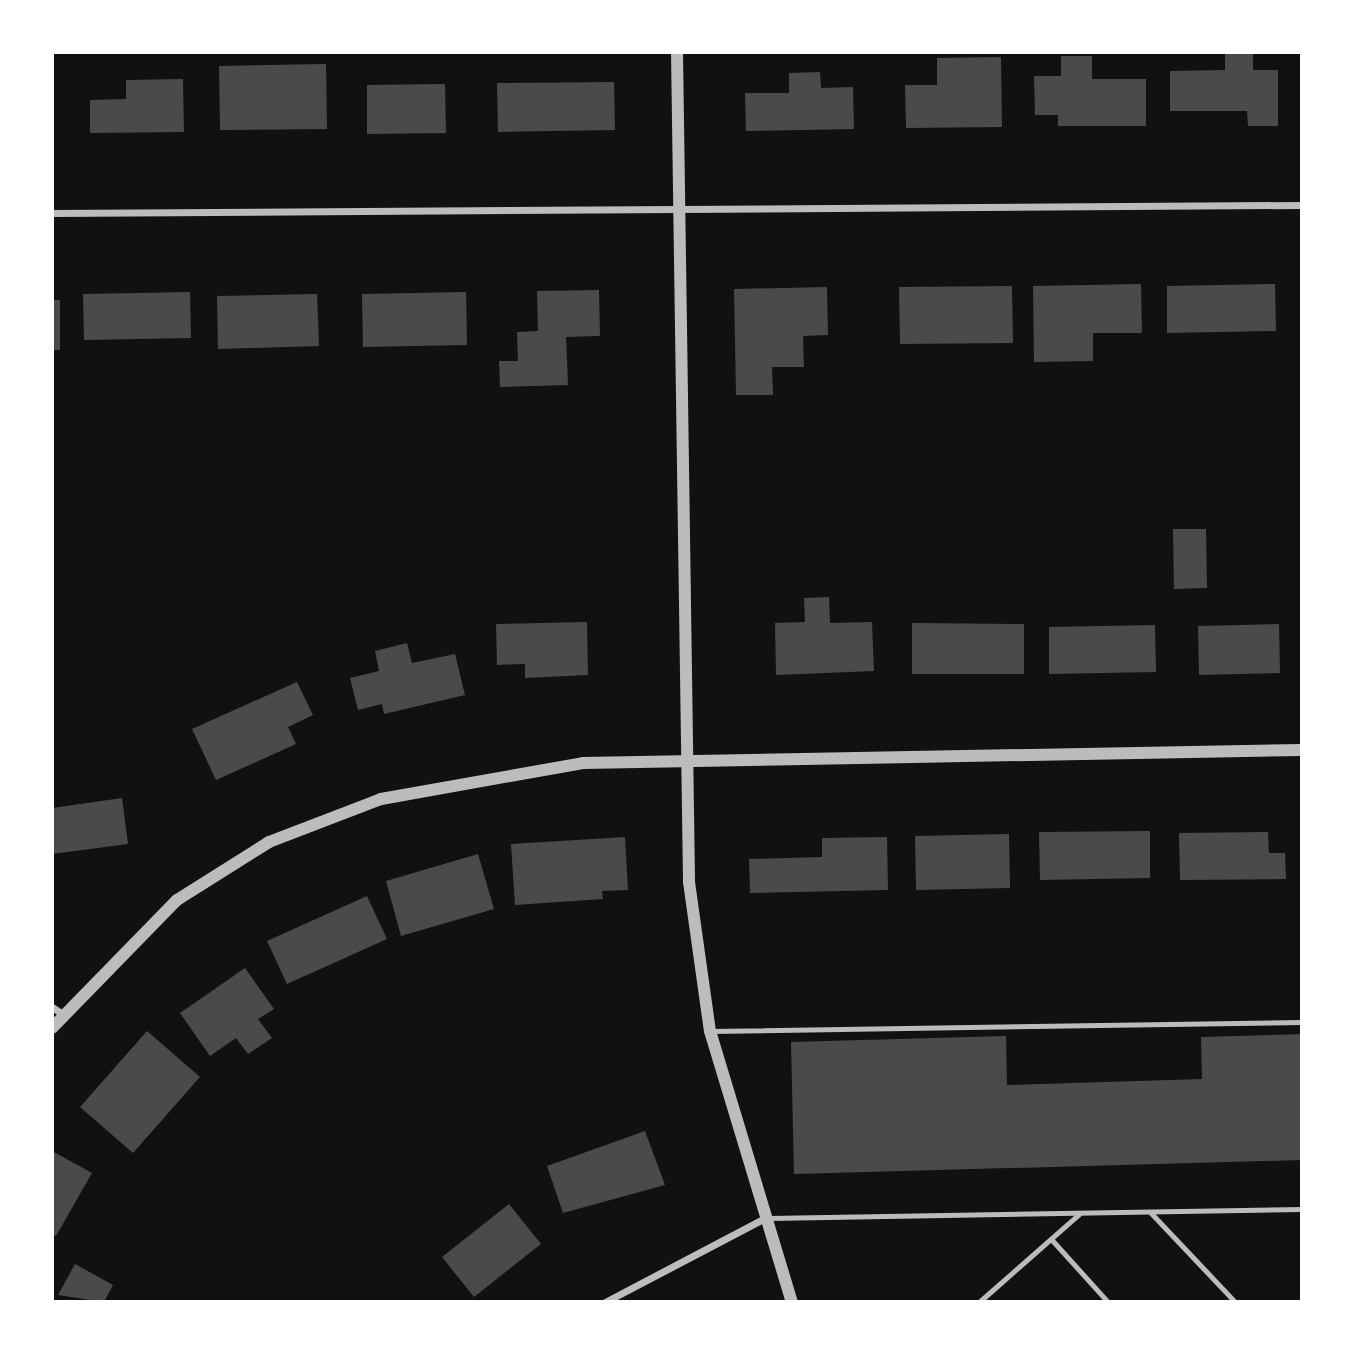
<!DOCTYPE html>
<style>
body{margin:0}
#map{position:relative;width:1354px;height:1354px;overflow:hidden;background:#111;font-family:"PT Sans Narrow",sans-serif}
div>[style]{position:absolute}
.building>*{inset:0;background:#4a4a4a}
.service>*{height:5px;margin:-2.5px;padding:0 2.5px;transform-origin:2.5px;border-radius:2.5px;background:#bcbcbc}
.minor>*{height:7px;margin:-3.5px;padding:0 3.5px;transform-origin:3.5px;border-radius:3.5px;background:#bcbcbc}
.tertiary>*{height:12px;margin:-6px;padding:0 6px;transform-origin:6px;border-radius:6px;background:#bcbcbc}
span{translate:-50% -50%;white-space:nowrap;text-align:center;line-height:1.15;-webkit-text-stroke:6px #fff;paint-order:stroke}
.frame{position:absolute;inset:0;border:54px solid #fff;pointer-events:none}
</style>
<div id="map">
<div class="building">
<div style="clip-path:polygon(1225px 52px,1253px 52px,1253px 70px,1278px 70px,1278px 126px,1248px 126px,1247px 111px,1170px 111px,1170px 71px,1225px 70px)"></div>
<div style="clip-path:polygon(1061px 56px,1092px 56px,1092px 79px,1146px 79px,1146px 126px,1058px 126px,1058px 115px,1035px 115px,1034px 76px,1061px 76px)"></div>
<div style="clip-path:polygon(1001px 57px,1002px 127px,906px 128px,905px 85px,937px 85px,937px 58px)"></div>
<div style="clip-path:polygon(326px 64px,327px 129px,220px 130px,219px 66px)"></div>
<div style="clip-path:polygon(820px 72px,821px 88px,853px 87px,854px 129px,746px 131px,745px 93px,789px 93px,789px 73px)"></div>
<div style="clip-path:polygon(183px 79px,184px 132px,90px 133px,90px 100px,126px 99px,126px 80px)"></div>
<div style="clip-path:polygon(614px 82px,615px 130px,498px 132px,497px 83px)"></div>
<div style="clip-path:polygon(445px 84px,446px 133px,367px 134px,367px 85px)"></div>
<div style="clip-path:polygon(1141px 284px,1142px 333px,1093px 333px,1093px 361px,1034px 362px,1033px 286px)"></div>
<div style="clip-path:polygon(1275px 284px,1276px 331px,1167px 333px,1167px 286px)"></div>
<div style="clip-path:polygon(1012px 286px,1013px 343px,900px 344px,899px 287px)"></div>
<div style="clip-path:polygon(827px 287px,828px 335px,803px 336px,804px 367px,772px 367px,773px 395px,736px 395px,734px 289px)"></div>
<div style="clip-path:polygon(599px 290px,600px 336px,566px 337px,568px 385px,500px 387px,499px 361px,518px 361px,517px 332px,538px 331px,537px 291px)"></div>
<div style="clip-path:polygon(190px 292px,191px 338px,84px 340px,83px 294px)"></div>
<div style="clip-path:polygon(466px 292px,467px 345px,363px 347px,362px 294px)"></div>
<div style="clip-path:polygon(317px 294px,319px 346px,218px 349px,217px 296px)"></div>
<div style="clip-path:polygon(52px 300px,60px 300px,60px 350px,52px 350px)"></div>
<div style="clip-path:polygon(1173px 529px,1206px 529px,1207px 588px,1174px 589px)"></div>
<div style="clip-path:polygon(829px 597px,830px 623px,872px 622px,874px 671px,776px 675px,775px 623px,805px 622px,804px 598px)"></div>
<div style="clip-path:polygon(587px 622px,588px 675px,525px 678px,525px 664px,497px 665px,496px 624px)"></div>
<div style="clip-path:polygon(912px 623px,1024px 624px,1024px 674px,912px 674px)"></div>
<div style="clip-path:polygon(1279px 624px,1280px 673px,1199px 675px,1198px 626px)"></div>
<div style="clip-path:polygon(1155px 625px,1156px 672px,1049px 674px,1049px 627px)"></div>
<div style="clip-path:polygon(407px 643px,412px 663px,455px 654px,465px 695px,384px 714px,382px 704px,358px 710px,350px 678px,379px 671px,375px 651px)"></div>
<div style="clip-path:polygon(297px 682px,313px 715px,288px 727px,296px 744px,216px 780px,192px 729px)"></div>
<div style="clip-path:polygon(122px 798px,128px 844px,52px 854px,52px 808px)"></div>
<div style="clip-path:polygon(1150px 831px,1150px 878px,1040px 880px,1039px 832px)"></div>
<div style="clip-path:polygon(1268px 832px,1269px 853px,1285px 853px,1286px 879px,1180px 880px,1179px 833px)"></div>
<div style="clip-path:polygon(1009px 834px,1010px 888px,916px 890px,915px 836px)"></div>
<div style="clip-path:polygon(625px 837px,628px 890px,602px 891px,603px 899px,515px 905px,511px 844px)"></div>
<div style="clip-path:polygon(887px 837px,888px 890px,750px 893px,749px 859px,822px 857px,822px 838px)"></div>
<div style="clip-path:polygon(478px 854px,494px 909px,401px 936px,386px 881px)"></div>
<div style="clip-path:polygon(367px 896px,387px 939px,287px 984px,267px 941px)"></div>
<div style="clip-path:polygon(245px 968px,274px 1009px,258px 1019px,272px 1038px,248px 1054px,236px 1038px,210px 1056px,180px 1013px)"></div>
<div style="clip-path:polygon(147px 1031px,200px 1077px,133px 1153px,80px 1107px)"></div>
<div style="clip-path:polygon(1302px 1034px,1302px 1160px,794px 1174px,791px 1042px,1006px 1036px,1007px 1085px,1202px 1079px,1201px 1037px)"></div>
<div style="clip-path:polygon(645px 1131px,665px 1185px,563px 1213px,547px 1166px)"></div>
<div style="clip-path:polygon(52px 1151px,92px 1173px,56px 1236px,52px 1234px)"></div>
<div style="clip-path:polygon(509px 1204px,541px 1244px,474px 1297px,442px 1257px)"></div>
<div style="clip-path:polygon(75px 1264px,113px 1285px,104px 1302px,58px 1295px)"></div>
</div>
<div class="service">
<div style="left:710px;top:1031px;width:592px;rotate:-0.87deg"></div>
<div style="left:1150px;top:1212px;width:124px;rotate:46.6deg"></div>
<div style="left:768px;top:1218px;width:534px;rotate:-0.97deg"></div>
<div style="left:1051px;top:1239px;width:85px;rotate:47.9deg"></div>
<div style="left:979px;top:1302px;width:133px;rotate:-41.3deg"></div>
</div>
<div class="minor">
<div style="left:52px;top:213px;width:1250px;rotate:-0.37deg"></div>
<div style="left:52px;top:1007px;width:14px;rotate:34deg"></div>
<div style="left:605px;top:1302px;width:181px;rotate:-27.7deg"></div>
</div>
<div class="tertiary">
<div style="left:677px;top:52px;width:830px;rotate:89.17deg"></div>
<div style="left:689px;top:882px;width:150px;rotate:82deg"></div>
<div style="left:710px;top:1031px;width:283px;rotate:73.2deg"></div>
<div style="left:52px;top:1028px;width:179px;rotate:-45.7deg"></div>
<div style="left:177px;top:900px;width:109px;rotate:-32.2deg"></div>
<div style="left:269px;top:842px;width:120px;rotate:-21deg"></div>
<div style="left:381px;top:799px;width:205px;rotate:-10.1deg"></div>
<div style="left:583px;top:763px;width:719px;rotate:-1.04deg"></div>
</div>
<div class="frame"></div>
</div>
